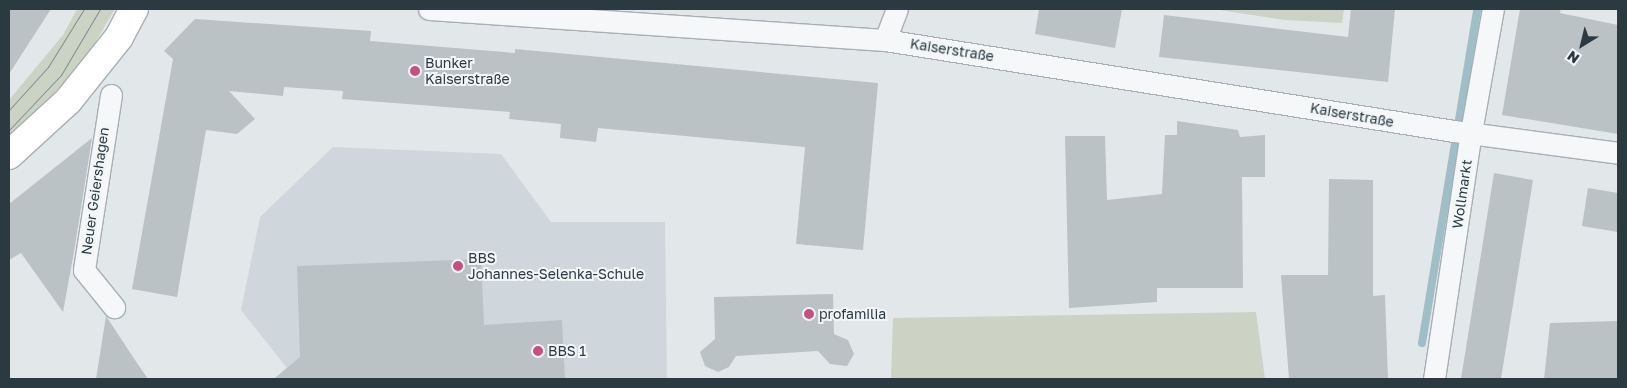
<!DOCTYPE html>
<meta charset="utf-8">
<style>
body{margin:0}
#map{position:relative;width:1627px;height:388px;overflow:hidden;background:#e2e7ea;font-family:"Golos Text",sans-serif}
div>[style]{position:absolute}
.built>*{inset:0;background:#d0d7dc}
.green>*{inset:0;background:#ccd3c4}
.stream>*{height:8px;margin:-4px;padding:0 4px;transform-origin:4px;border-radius:4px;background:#a0bec7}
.building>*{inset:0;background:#bac2c6}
.roads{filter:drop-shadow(1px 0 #a7afb4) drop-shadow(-1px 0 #a7afb4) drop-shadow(0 1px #a7afb4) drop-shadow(0 -1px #a7afb4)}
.street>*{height:21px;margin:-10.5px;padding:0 10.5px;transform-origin:10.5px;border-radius:10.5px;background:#f5f7f8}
.secondary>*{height:28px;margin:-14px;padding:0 14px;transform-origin:14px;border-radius:14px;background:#fff}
.tram>*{height:1px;margin:-0.5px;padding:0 0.5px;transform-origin:0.5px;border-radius:0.5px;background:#7d8b92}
.dots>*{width:14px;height:14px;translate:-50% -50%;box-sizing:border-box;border:2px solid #f2f6f7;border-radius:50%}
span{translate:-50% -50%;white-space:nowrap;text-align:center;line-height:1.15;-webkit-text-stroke:4px #f2f6f7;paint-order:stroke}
.street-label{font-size:14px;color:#2b3941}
.poi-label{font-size:14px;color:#2b3941}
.left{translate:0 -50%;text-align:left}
.frame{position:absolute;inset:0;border:10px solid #2b3941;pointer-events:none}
.north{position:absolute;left:1557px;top:20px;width:50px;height:50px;-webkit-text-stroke:4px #f2f6f7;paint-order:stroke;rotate:216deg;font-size:14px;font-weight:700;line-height:20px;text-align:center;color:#2b3941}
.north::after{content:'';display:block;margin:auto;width:18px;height:22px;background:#2b3941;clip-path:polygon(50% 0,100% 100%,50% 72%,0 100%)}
</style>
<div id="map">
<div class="built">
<div style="clip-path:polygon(333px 147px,501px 154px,551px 222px,665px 222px,667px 379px,273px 379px,287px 368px,241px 310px,260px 217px)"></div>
</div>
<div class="green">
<div style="clip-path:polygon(77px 9px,115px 9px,84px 61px,9px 141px,9px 100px,63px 35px)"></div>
<div style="clip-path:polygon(1213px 9px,1344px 9px,1342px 23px,1285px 20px)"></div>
<div style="clip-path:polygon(1256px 312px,1265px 379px,891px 379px,893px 318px)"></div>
</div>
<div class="stream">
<div style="left:1422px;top:343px;width:338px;rotate:-80.6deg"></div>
</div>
<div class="building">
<div style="clip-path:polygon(9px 9px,51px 9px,9px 74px)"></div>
<div style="clip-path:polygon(1039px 9px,1122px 9px,1115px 48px,1035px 34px)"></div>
<div style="clip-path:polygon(1351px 9px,1395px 9px,1388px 82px,1159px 57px,1164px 15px,1348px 37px)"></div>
<div style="clip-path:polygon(1520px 9px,1561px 9px,1560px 13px,1618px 25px,1618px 134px,1502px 115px)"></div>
<div style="clip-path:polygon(195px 19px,371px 31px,370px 41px,515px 53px,515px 49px,878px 83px,863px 250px,796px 244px,805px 147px,598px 128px,596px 142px,560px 138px,561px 124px,509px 119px,510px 112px,342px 99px,343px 91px,284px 87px,283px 96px,229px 91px,255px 119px,237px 134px,206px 130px,177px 297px,132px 289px,173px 59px,164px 51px)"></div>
<div style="clip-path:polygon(1177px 121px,1238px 130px,1240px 137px,1265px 135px,1265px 177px,1242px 177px,1243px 288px,1157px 288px,1157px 302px,1069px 308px,1065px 136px,1105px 136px,1107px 200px,1162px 194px,1165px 135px,1177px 135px)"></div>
<div style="clip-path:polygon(92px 138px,75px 246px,63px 312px,21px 253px,9px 260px,9px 204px)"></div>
<div style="clip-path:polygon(1494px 173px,1533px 180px,1501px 379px,1461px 379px)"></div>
<div style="clip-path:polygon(1329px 179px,1373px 180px,1373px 296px,1385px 295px,1388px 379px,1289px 379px,1281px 275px,1328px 275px)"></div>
<div style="clip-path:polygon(1588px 188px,1618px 193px,1618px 232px,1582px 226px)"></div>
<div style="clip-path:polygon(481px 259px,484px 325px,562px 320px,565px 379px,274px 379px,300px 357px,297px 266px)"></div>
<div style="clip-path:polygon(833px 294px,834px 334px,848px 340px,854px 354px,847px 366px,830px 364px,818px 351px,736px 356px,729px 367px,718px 372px,705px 366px,700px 352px,715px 339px,714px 297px)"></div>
<div style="clip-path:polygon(106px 316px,137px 363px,148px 379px,96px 379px)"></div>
<div style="clip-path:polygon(1618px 321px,1618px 379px,1544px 379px,1550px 323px)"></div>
</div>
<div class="roads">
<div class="street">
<div style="left:429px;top:9px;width:457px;rotate:3.9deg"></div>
<div style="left:885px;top:40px;width:576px;rotate:9.09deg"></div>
<div style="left:1454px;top:131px;width:165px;rotate:7.6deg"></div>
<div style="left:885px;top:40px;width:33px;rotate:-69deg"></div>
<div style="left:111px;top:95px;width:177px;rotate:98.8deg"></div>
<div style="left:84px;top:270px;width:48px;rotate:51deg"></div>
<div style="left:1434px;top:379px;width:250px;rotate:-81.5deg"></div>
<div style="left:1471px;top:132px;width:125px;rotate:-79.9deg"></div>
</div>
<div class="secondary">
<div style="left:9px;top:155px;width:80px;rotate:-42.5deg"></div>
<div style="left:68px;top:101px;width:82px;rotate:-51.4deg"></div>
<div style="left:119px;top:37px;width:32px;rotate:-62deg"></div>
</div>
</div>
<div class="tram">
<div style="left:9px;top:110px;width:58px;rotate:-47.8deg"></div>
<div style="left:48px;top:67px;width:68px;rotate:-58.2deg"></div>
<div style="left:9px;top:130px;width:76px;rotate:-46.6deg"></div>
<div style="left:61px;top:75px;width:77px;rotate:-59.4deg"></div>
</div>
<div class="dots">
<div style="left:415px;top:71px;background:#c65084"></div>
<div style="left:458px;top:266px;background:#c65084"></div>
<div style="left:809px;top:314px;background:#c65084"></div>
<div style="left:538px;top:351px;background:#c65084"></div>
</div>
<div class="street-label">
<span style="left:952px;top:50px;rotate:9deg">Kaiserstraße</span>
<span style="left:1352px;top:115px;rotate:10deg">Kaiserstraße</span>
<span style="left:95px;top:191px;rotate:-82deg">Neuer Geiershagen</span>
<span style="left:1462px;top:194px;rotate:-82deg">Wollmarkt</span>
</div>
<div class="poi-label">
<span class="left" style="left:425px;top:71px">Bunker<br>Kaiserstraße</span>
<span class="left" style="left:468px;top:266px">BBS<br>Johannes-Selenka-Schule</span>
<span class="left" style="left:819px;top:314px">profamilia</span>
<span class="left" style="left:548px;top:351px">BBS 1</span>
</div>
<div class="frame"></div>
<div class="north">N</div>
</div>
